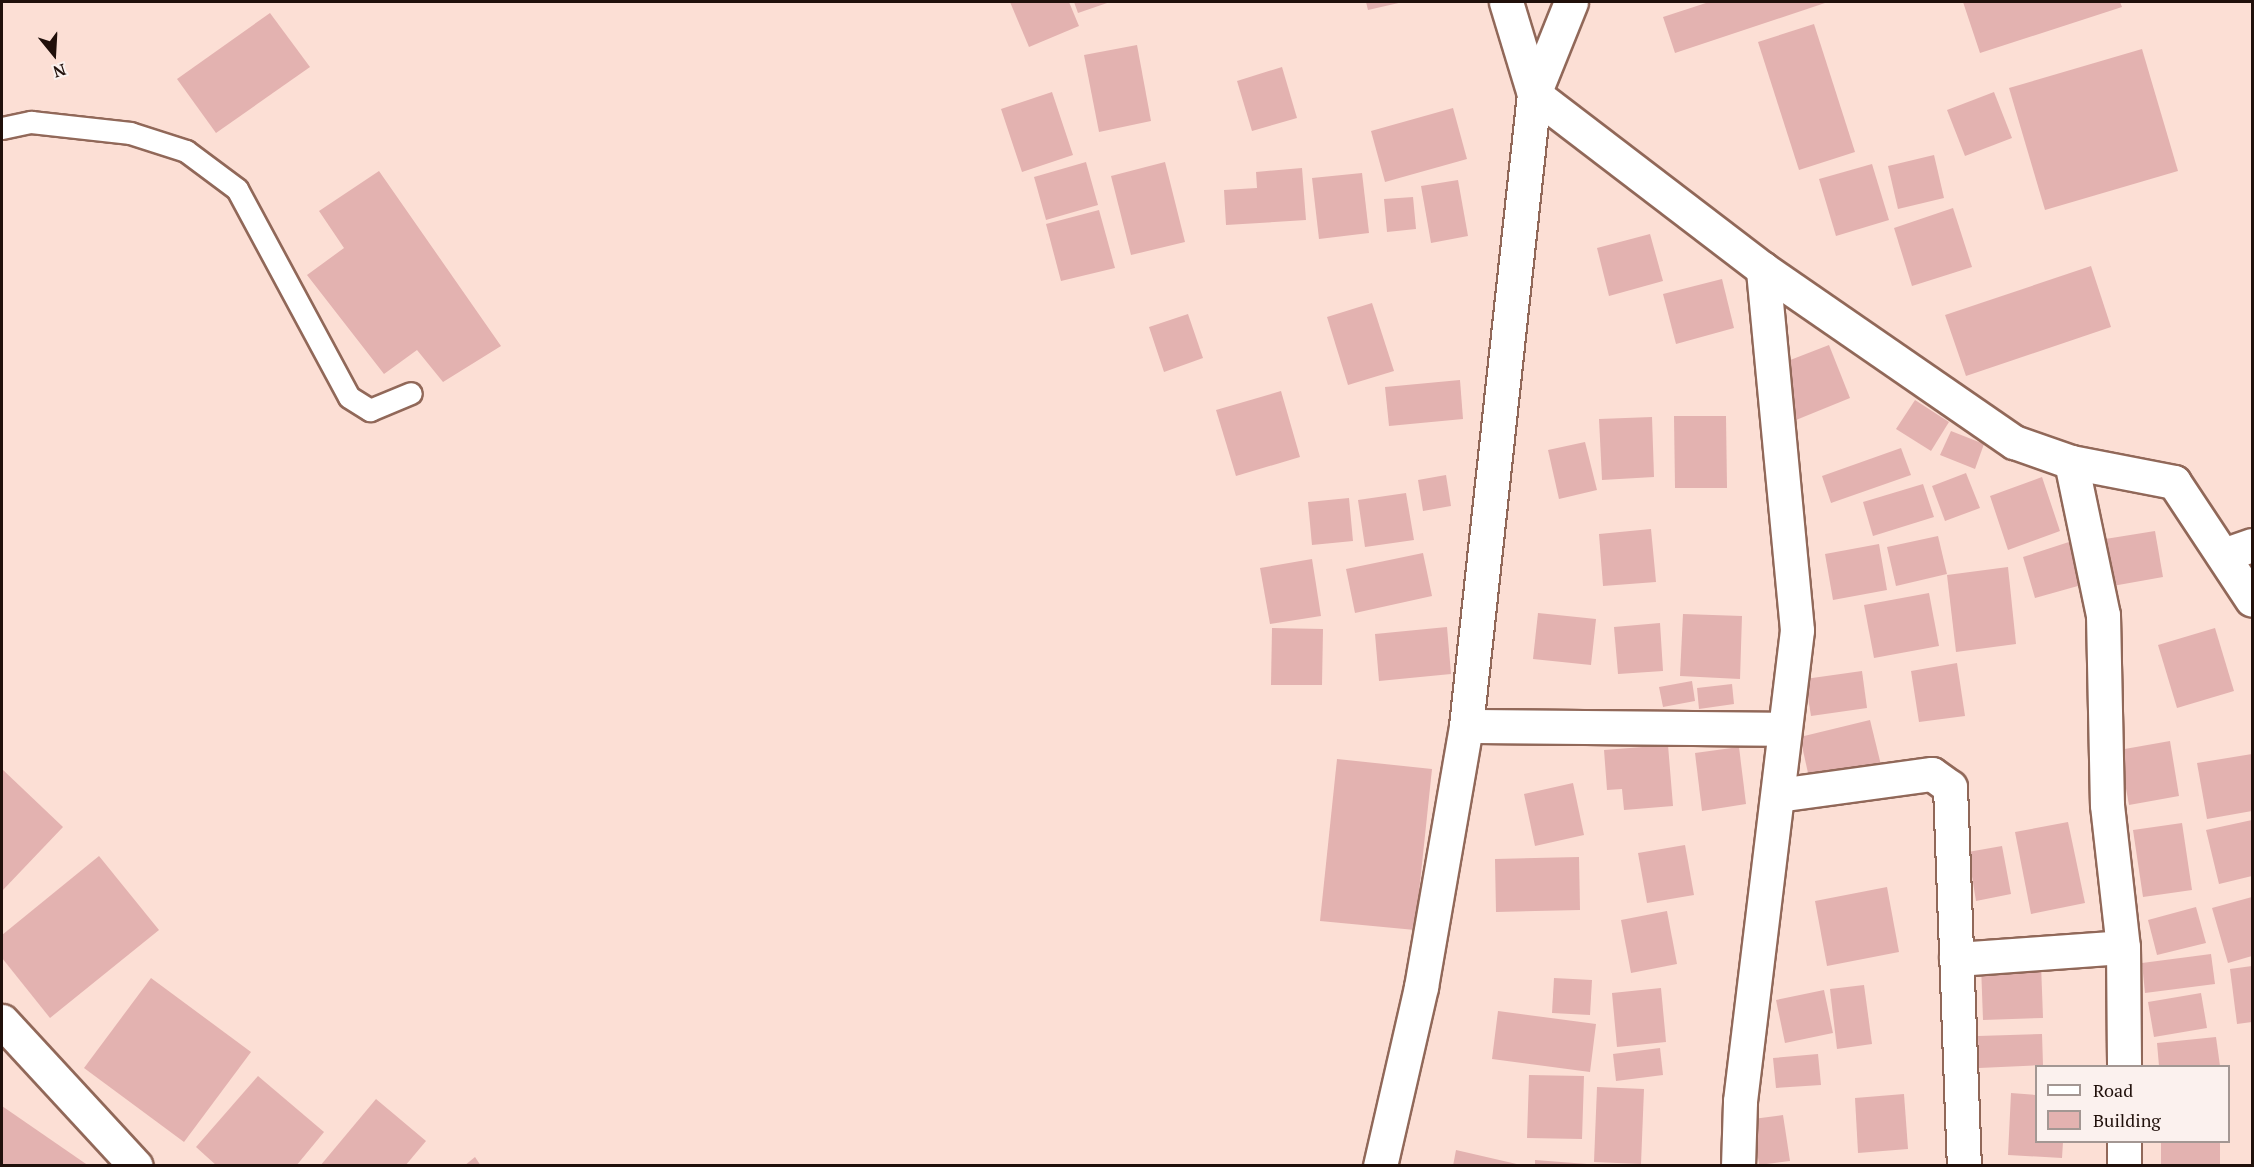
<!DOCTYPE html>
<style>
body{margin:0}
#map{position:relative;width:2254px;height:1167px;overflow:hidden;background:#fcdfd5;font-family:"PT Serif",serif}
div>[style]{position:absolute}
.building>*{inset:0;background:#e3b2b0}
.roads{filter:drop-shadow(2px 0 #916859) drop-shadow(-2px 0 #916859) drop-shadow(0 2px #916859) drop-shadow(0 -2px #916859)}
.lane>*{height:21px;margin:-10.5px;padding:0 10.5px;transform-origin:10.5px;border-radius:10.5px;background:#fff}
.street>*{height:33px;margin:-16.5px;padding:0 16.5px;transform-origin:16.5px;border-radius:16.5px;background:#fff}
.secondary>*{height:33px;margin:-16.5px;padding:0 16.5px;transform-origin:16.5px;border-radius:16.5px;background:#fff}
span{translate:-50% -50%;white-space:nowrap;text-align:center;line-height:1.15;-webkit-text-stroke:6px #fbf1ee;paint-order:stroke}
.frame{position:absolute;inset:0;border:3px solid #20100b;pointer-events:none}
.legend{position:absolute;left:2035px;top:1065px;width:195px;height:78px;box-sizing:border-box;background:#fbf1ee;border:2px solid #a39793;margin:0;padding:8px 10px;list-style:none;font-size:18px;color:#20100b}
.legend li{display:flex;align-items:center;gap:12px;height:30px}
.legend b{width:30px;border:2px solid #a39793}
.north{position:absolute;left:24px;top:24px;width:60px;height:60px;-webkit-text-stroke:4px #fbf1ee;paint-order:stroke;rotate:162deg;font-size:16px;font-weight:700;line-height:24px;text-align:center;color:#20100b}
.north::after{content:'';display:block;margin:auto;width:21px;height:27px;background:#20100b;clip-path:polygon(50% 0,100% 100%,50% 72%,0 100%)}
</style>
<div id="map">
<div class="building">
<div style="clip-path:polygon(1010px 2px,1069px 2px,1079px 26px,1029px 47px)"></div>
<div style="clip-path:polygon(1074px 2px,1110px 2px,1078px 13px)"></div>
<div style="clip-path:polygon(1366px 2px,1403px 2px,1368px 10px)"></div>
<div style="clip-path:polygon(1709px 2px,1828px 2px,1675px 53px,1663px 17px)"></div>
<div style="clip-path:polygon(1963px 2px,2120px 2px,2122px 7px,1980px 53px)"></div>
<div style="clip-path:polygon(270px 13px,310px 67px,216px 133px,177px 79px)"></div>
<div style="clip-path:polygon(1814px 24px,1855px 152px,1799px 170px,1758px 42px)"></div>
<div style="clip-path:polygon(1137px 45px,1151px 121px,1099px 132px,1084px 55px)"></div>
<div style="clip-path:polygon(2142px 49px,2178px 171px,2045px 210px,2009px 88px)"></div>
<div style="clip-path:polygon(1282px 67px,1297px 118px,1252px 131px,1237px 81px)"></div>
<div style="clip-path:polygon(1052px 92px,1073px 155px,1022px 172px,1001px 109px)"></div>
<div style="clip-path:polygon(1994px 92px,2012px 138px,1965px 156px,1947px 110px)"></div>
<div style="clip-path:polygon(1453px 108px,1467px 159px,1385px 182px,1371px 131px)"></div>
<div style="clip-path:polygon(1934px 155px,1944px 198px,1898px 209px,1888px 166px)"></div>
<div style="clip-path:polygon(1086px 162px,1098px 205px,1046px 220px,1034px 177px)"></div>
<div style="clip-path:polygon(1165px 162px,1185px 242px,1131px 255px,1111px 176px)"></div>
<div style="clip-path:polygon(1872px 164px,1889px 220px,1836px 236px,1819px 179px)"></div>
<div style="clip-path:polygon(1302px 168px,1306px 220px,1226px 225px,1224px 190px,1257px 188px,1256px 172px)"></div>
<div style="clip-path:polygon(379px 171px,501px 346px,443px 382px,417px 350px,384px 374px,307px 275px,344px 248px,319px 211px)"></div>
<div style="clip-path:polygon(1362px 173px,1369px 233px,1319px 239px,1312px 178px)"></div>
<div style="clip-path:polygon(1458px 180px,1468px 236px,1431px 243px,1421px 186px)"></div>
<div style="clip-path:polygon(1413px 197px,1416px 229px,1387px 232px,1384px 199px)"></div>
<div style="clip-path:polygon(1953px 208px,1972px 267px,1912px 286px,1894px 228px)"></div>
<div style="clip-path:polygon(1099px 210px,1115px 268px,1061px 281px,1046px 224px)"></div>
<div style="clip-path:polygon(1650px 234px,1663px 281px,1609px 296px,1597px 248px)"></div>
<div style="clip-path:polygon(2091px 266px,2111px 327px,1966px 376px,1945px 315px)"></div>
<div style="clip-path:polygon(1722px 279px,1734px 328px,1676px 344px,1663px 294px)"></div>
<div style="clip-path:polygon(1372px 303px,1394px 371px,1348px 385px,1327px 317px)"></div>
<div style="clip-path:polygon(1188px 314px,1203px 358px,1164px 372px,1149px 327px)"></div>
<div style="clip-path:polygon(1829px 345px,1850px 398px,1796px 420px,1775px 366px)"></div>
<div style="clip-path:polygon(1460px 380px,1463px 419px,1389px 426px,1385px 387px)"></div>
<div style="clip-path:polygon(1281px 391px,1300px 457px,1236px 476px,1216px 410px)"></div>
<div style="clip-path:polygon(1915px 400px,1949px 422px,1931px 451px,1896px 429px)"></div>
<div style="clip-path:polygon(1674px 416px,1726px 416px,1727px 488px,1675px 488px)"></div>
<div style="clip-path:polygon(1652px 417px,1654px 477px,1602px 480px,1599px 419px)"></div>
<div style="clip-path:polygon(1951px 431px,1984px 444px,1975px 469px,1940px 455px)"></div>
<div style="clip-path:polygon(1585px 442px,1597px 490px,1559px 499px,1548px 450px)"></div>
<div style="clip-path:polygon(1901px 448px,1911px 475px,1831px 503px,1822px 476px)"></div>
<div style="clip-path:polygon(1966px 473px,1980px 508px,1945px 521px,1932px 486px)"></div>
<div style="clip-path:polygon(1446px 475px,1451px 506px,1423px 511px,1418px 480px)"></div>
<div style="clip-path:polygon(2042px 477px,2060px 531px,2008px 550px,1990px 496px)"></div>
<div style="clip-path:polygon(1923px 484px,1934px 517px,1873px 536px,1863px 502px)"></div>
<div style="clip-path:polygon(1406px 493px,1414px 540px,1365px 547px,1358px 500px)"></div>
<div style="clip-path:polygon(1349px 498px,1353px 541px,1312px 545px,1308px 502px)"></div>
<div style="clip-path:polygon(1651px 529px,1656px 582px,1603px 586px,1599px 534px)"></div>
<div style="clip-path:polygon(2155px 531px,2163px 577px,2107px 587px,2099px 540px)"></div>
<div style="clip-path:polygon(1938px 536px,1947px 574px,1896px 586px,1887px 547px)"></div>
<div style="clip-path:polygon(2072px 541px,2085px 584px,2035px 598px,2023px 557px)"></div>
<div style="clip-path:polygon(1879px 544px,1887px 590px,1833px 600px,1825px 554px)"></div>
<div style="clip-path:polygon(1423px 553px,1432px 596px,1355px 613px,1346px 569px)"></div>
<div style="clip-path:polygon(1312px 559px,1321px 616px,1270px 624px,1260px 568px)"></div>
<div style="clip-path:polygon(2008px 567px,2016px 644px,1956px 652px,1947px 575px)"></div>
<div style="clip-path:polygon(1929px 593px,1939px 646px,1874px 658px,1864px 605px)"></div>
<div style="clip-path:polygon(1538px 613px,1596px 619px,1591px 665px,1533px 659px)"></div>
<div style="clip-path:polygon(1683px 614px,1742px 616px,1740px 679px,1680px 676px)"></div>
<div style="clip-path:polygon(1660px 623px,1663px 671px,1618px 674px,1614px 627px)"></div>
<div style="clip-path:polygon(1447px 627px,1451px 674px,1379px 681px,1375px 634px)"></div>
<div style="clip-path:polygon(1272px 628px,1323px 629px,1322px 685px,1271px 685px)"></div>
<div style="clip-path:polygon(2215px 628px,2234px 691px,2177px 708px,2158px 645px)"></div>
<div style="clip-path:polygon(1957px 663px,1965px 716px,1919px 722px,1911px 671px)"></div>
<div style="clip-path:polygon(1862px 671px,1867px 708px,1811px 716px,1805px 679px)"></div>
<div style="clip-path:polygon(1692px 681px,1695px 701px,1663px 707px,1659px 687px)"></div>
<div style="clip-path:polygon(1732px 684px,1734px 704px,1699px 709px,1697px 688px)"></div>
<div style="clip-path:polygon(1870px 720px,1881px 765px,1810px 782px,1800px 737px)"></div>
<div style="clip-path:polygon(2170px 741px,2179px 796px,2129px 805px,2119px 750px)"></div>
<div style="clip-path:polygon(1668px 745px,1673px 806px,1624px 810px,1622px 789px,1607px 790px,1604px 750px)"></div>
<div style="clip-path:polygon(1739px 747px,1746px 804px,1702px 811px,1695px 753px)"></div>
<div style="clip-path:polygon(2252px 754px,2252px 811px,2207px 819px,2197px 763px)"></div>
<div style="clip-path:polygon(1337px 759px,1432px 769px,1415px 930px,1320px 921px)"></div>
<div style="clip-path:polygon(2px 769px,63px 827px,2px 891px)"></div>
<div style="clip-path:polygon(1573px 783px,1584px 835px,1535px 846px,1524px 794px)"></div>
<div style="clip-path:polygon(2252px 820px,2252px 876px,2219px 884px,2206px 830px)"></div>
<div style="clip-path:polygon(2068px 822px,2085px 903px,2031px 914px,2015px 832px)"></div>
<div style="clip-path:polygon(2182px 823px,2192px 890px,2143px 897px,2133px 830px)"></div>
<div style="clip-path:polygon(1685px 845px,1694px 895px,1647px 903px,1638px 853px)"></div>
<div style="clip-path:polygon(2002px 846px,2011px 894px,1976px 901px,1968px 852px)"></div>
<div style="clip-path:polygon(99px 856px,159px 930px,50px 1018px,2px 958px,2px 935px)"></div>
<div style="clip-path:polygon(1579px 857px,1580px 910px,1496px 912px,1495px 859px)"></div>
<div style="clip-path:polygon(1887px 887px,1899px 952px,1827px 966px,1815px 901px)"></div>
<div style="clip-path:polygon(2252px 897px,2252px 956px,2228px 963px,2212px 908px)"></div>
<div style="clip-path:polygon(2196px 907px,2206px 943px,2157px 955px,2148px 920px)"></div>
<div style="clip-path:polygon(1667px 911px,1677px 964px,1631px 973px,1621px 920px)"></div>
<div style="clip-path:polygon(2211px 954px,2215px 984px,2145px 993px,2142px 963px)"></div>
<div style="clip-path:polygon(2041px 964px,2043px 1018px,1983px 1020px,1981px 965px)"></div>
<div style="clip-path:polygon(2252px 966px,2252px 1022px,2237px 1024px,2230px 969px)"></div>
<div style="clip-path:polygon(151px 978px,251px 1052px,184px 1142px,84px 1068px)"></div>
<div style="clip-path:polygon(1554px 978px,1592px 980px,1590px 1015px,1552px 1013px)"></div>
<div style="clip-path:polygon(1864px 985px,1872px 1044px,1837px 1049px,1830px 989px)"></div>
<div style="clip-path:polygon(1661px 988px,1666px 1042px,1617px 1047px,1612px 993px)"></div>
<div style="clip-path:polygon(1824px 990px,1833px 1033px,1785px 1043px,1776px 1000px)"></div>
<div style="clip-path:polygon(2201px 993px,2207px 1028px,2154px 1037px,2148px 1002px)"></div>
<div style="clip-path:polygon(1498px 1011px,1596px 1024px,1590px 1072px,1492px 1059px)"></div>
<div style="clip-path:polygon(2042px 1034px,2043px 1065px,1979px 1068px,1978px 1036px)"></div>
<div style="clip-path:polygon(2216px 1037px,2220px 1066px,2159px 1066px,2157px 1043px)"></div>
<div style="clip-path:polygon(1660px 1048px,1663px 1075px,1616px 1081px,1613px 1054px)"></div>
<div style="clip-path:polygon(1818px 1054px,1821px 1085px,1776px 1088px,1773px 1058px)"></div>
<div style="clip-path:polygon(1529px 1075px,1584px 1076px,1582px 1139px,1527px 1138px)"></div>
<div style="clip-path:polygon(258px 1076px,324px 1132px,296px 1166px,217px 1166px,196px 1147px)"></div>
<div style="clip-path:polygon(1597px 1087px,1644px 1089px,1641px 1164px,1594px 1162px)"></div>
<div style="clip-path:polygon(2011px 1093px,2036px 1095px,2036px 1142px,2063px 1142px,2062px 1158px,2008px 1155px)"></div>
<div style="clip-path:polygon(1904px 1094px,1908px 1149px,1858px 1153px,1855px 1098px)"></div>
<div style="clip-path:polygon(376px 1099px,426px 1141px,405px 1166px,320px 1166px)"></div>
<div style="clip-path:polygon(2px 1106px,89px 1166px,2px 1166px)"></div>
<div style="clip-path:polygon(1783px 1115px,1790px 1161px,1759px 1165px,1753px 1119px)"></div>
<div style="clip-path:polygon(2161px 1142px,2220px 1142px,2220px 1166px,2161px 1166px)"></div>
<div style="clip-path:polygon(1456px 1150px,1521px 1165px,1521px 1166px,1453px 1166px)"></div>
<div style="clip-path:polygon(475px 1157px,481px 1166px,464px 1166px)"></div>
<div style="clip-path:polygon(1535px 1160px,1587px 1164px,1587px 1166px,1535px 1166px)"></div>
</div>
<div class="roads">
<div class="lane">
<div style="left:2px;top:128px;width:30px;rotate:-12deg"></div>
<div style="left:31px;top:122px;width:100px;rotate:6.3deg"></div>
<div style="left:130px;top:133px;width:59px;rotate:17.8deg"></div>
<div style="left:186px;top:151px;width:64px;rotate:36.7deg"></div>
<div style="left:237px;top:189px;width:236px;rotate:61.7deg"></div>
<div style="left:349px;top:397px;width:25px;rotate:32deg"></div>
<div style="left:370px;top:410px;width:44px;rotate:-22.5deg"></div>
</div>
<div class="street">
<div style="left:1506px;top:2px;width:96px;rotate:73.1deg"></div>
<div style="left:1534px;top:94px;width:288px;rotate:37.4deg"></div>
<div style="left:1763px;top:269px;width:305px;rotate:34.6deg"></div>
<div style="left:2014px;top:442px;width:60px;rotate:19.3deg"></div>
<div style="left:2071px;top:462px;width:105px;rotate:11deg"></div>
<div style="left:2174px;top:482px;width:141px;rotate:56.5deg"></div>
<div style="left:2071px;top:462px;width:156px;rotate:78.2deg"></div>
<div style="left:2103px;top:615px;width:190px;rotate:88.8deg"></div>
<div style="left:2107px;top:805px;width:143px;rotate:83.6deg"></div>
<div style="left:2123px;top:947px;width:119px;rotate:89.5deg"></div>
<div style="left:2223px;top:555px;width:31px;rotate:-19deg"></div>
<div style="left:1466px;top:726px;width:318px;rotate:0.5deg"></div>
<div style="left:1778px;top:795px;width:155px;rotate:-7.8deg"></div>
<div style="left:1932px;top:774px;width:22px;rotate:36deg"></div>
<div style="left:1950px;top:787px;width:379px;rotate:87.9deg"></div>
<div style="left:1956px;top:959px;width:167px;rotate:-4.1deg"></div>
<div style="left:2124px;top:1142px;width:24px;rotate:90deg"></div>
<div style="left:1380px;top:1166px;width:184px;rotate:-77.1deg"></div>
<div style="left:1421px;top:987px;width:265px;rotate:-80.2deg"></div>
<div style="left:1466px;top:726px;width:636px;rotate:-83.86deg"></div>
<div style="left:1534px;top:94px;width:99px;rotate:-68.1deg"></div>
<div style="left:1738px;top:1166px;width:65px;rotate:-88.2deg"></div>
<div style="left:1740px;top:1101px;width:474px;rotate:-83.1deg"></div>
<div style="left:1797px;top:630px;width:363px;rotate:-95.4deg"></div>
</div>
<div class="secondary">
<div style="left:2px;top:1021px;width:197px;rotate:47.3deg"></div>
</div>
</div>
<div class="frame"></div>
<ul class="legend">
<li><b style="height:8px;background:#fff"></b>Road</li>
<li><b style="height:16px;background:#e3b2b0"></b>Building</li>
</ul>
<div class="north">N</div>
</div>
